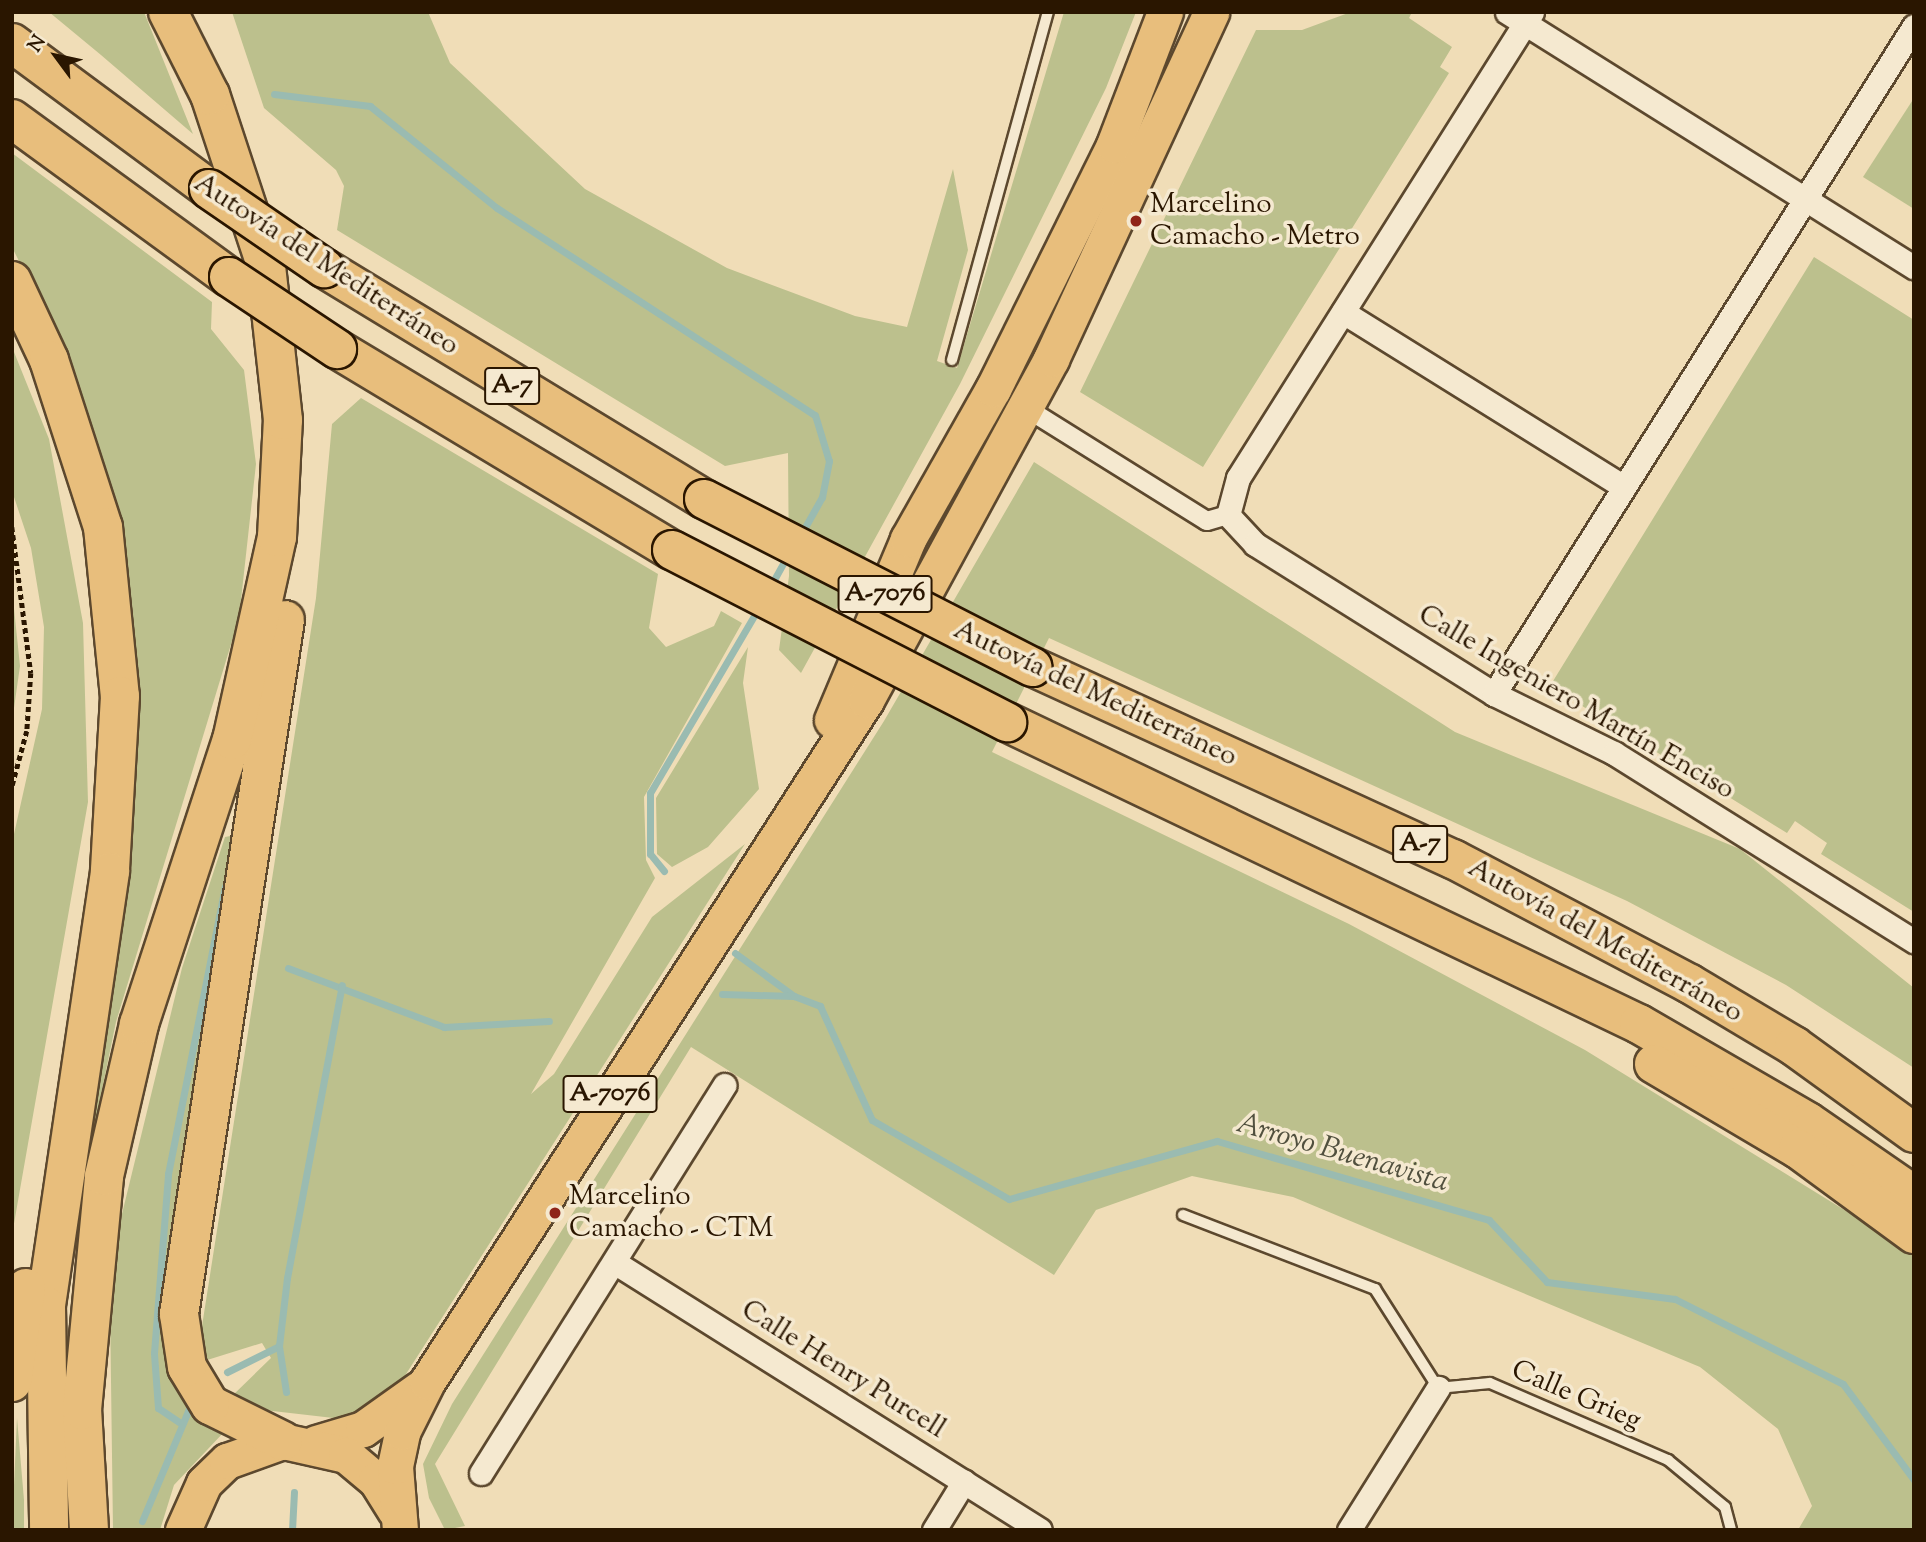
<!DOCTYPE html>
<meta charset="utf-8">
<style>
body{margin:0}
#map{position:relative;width:1926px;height:1542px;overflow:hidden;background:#f0ddb7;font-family:"Sorts Mill Goudy",serif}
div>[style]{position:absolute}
.green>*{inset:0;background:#bcc08d}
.stream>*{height:7px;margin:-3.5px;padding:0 3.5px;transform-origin:3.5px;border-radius:3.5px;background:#9abbb1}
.path>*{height:4.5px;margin-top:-2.25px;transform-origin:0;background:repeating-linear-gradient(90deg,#2a1600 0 5px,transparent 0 8.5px)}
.roads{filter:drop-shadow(2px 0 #5c482e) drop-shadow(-2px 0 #5c482e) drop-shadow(0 2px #5c482e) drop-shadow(0 -2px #5c482e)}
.service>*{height:10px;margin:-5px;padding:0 5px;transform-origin:5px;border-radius:5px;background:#f5e9d0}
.pedestrian>*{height:18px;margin:-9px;padding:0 9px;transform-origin:9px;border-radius:9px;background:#f5e9d0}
.minor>*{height:23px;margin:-11.5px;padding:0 11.5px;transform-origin:11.5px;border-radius:11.5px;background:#f5e9d0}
.primary>*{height:35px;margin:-17.5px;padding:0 17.5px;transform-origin:17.5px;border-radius:17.5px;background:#e8be7c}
.motorway>*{height:38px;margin:-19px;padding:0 19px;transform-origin:19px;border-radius:19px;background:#e8be7c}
.bridges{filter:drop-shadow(2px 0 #2a1600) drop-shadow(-2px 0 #2a1600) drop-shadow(0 2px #2a1600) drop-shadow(0 -2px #2a1600)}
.motorway-bridge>*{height:38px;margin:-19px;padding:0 19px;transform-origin:19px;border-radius:19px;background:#e8be7c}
.dots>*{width:19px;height:19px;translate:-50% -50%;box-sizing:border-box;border:4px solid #f5e9d0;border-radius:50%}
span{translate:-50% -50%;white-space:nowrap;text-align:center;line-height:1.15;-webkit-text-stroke:7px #f5e9d0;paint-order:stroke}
.shield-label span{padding:2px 5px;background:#f5e9d0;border:2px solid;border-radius:5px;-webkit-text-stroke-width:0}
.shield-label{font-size:26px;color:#2a1600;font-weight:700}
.poi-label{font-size:28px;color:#2a1600}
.left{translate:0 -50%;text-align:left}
.street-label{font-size:28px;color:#2a1600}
.water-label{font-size:30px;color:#51503e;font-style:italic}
.frame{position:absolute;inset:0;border:14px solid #2a1600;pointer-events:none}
.north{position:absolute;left:21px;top:21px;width:70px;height:70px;-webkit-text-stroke:5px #f5e9d0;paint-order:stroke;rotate:303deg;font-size:19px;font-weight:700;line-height:28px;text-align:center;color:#2a1600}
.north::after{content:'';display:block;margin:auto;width:24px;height:32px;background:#2a1600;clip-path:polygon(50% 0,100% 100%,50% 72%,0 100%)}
</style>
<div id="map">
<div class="green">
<div style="clip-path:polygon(49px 12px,144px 12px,193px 134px,101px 55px)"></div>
<div style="clip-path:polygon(232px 12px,428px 12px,450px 63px,585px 189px,727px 268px,855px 316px,907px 327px,953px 169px,968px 250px,937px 361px,957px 368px,1064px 12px,1136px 12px,1106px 88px,960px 384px,801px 673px,779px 650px,789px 576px,788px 453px,725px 466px,337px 230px,344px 186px,336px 170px,264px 108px)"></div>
<div style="clip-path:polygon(1351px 12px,1412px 12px,1409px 18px,1452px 47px,1440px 67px,1449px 73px,1203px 467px,1080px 392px,1256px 30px,1302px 30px)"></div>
<div style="clip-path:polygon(1914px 98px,1914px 209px,1863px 177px)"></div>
<div style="clip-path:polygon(12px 153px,212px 302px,211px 329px,244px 370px,256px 464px,239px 618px,116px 1022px,79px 1201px,73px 1199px,116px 969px,138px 756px,132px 603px,103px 462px,58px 340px,12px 247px)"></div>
<div style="clip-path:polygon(1814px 257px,1914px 320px,1914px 912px,1821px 854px,1827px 843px,1795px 821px,1787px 833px,1550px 686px)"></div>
<div style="clip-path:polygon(12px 347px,49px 439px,83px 623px,88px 802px,12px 1235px,12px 843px,42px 709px,44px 627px,31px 548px,12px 491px)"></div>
<div style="clip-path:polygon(361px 398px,658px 574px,649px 628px,666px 647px,714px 626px,721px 611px,742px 623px,644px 797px,646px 860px,655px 878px,531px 1094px,554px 1074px,652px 917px,745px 844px,399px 1385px,351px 1420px,255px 1409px,231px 1397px,271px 1358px,262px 1343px,204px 1361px,202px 1326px,316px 598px,332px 424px)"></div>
<div style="clip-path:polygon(1034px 462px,1455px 732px,1740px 849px,1914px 988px,1914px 1068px,1786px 985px,1627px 901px,1049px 638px,992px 752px,1349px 924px,1585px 1050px,1914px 1253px,1914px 1530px,1798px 1530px,1812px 1506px,1778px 1429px,1700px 1367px,1293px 1197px,1192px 1176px,1096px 1210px,1054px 1275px,691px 1047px,435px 1464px,465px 1526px,445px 1530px,429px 1498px,423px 1464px,452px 1404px,884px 721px)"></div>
<div style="clip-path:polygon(12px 589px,20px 666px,12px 722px)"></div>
<div style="clip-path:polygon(748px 647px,743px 683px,759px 789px,708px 847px,672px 867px,657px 854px,656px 798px)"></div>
<div style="clip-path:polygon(236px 835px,191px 1104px,165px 1351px,175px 1384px,224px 1432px,174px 1485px,160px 1530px,113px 1530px,110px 1306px,121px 1218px,182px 968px,225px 837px)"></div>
<div style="clip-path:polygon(17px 1418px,24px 1500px,24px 1530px,12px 1530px)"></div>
</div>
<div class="stream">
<div style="left:274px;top:94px;width:97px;rotate:7.1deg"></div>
<div style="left:370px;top:106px;width:163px;rotate:38.8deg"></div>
<div style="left:497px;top:208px;width:379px;rotate:33.1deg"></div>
<div style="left:815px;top:415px;width:48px;rotate:73.1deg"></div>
<div style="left:829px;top:461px;width:37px;rotate:101deg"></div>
<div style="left:822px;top:497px;width:45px;rotate:119.4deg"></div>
<div style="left:770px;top:587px;width:37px;rotate:-61deg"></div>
<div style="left:664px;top:871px;width:22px;rotate:-129deg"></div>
<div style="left:650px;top:854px;width:61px;rotate:-90deg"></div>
<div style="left:650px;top:793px;width:216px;rotate:-59.6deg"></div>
<div style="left:735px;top:953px;width:73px;rotate:36.1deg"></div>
<div style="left:288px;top:968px;width:167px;rotate:20.7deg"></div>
<div style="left:444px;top:1027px;width:105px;rotate:-3.3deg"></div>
<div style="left:722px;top:994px;width:72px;rotate:1.6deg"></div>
<div style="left:794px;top:996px;width:28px;rotate:21deg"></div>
<div style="left:820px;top:1006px;width:125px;rotate:65.5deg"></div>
<div style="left:872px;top:1120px;width:158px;rotate:30deg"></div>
<div style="left:1009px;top:1199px;width:216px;rotate:-15.6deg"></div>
<div style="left:1217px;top:1141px;width:283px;rotate:16.2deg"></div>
<div style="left:1489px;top:1220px;width:85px;rotate:46.9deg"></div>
<div style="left:1547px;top:1282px;width:129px;rotate:7.6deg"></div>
<div style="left:1675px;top:1299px;width:188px;rotate:26.8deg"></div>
<div style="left:1843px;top:1384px;width:119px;rotate:53.5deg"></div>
<div style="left:227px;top:1372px;width:58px;rotate:-26.6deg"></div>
<div style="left:286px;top:1392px;width:47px;rotate:-98.7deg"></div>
<div style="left:279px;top:1346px;width:68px;rotate:-83.3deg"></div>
<div style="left:287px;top:1278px;width:298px;rotate:-79.4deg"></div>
<div style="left:179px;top:1422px;width:25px;rotate:-146deg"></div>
<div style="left:158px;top:1408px;width:55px;rotate:-94.2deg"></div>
<div style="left:154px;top:1353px;width:180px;rotate:-85.5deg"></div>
<div style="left:168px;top:1174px;width:293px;rotate:-78.8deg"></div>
<div style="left:142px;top:1521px;width:127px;rotate:-67.3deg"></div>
<div style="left:292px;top:1530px;width:38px;rotate:-87deg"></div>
</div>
<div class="path">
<div style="left:12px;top:527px;width:147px;rotate:82.6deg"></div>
<div style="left:31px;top:673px;width:58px;rotate:93.9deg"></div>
<div style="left:27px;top:731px;width:58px;rotate:105deg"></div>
</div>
<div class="roads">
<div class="service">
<div style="left:952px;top:360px;width:361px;rotate:-74.6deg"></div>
<div style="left:1183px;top:1215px;width:206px;rotate:21.1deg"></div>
<div style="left:1375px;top:1289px;width:117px;rotate:57.5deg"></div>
<div style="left:1438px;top:1388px;width:52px;rotate:-5.5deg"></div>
<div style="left:1490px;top:1383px;width:194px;rotate:23.4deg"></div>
<div style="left:1668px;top:1460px;width:74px;rotate:39.5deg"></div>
<div style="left:1725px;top:1507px;width:24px;rotate:75deg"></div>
</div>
<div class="pedestrian">
<div style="left:1026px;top:408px;width:213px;rotate:32deg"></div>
<div style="left:1207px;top:521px;width:22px;rotate:-16deg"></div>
</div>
<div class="minor">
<div style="left:1507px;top:12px;width:480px;rotate:32.1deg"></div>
<div style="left:1532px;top:12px;width:551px;rotate:122.25deg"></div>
<div style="left:1238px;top:478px;width:38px;rotate:105deg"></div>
<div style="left:1228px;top:515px;width:40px;rotate:47deg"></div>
<div style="left:1255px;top:544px;width:282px;rotate:32.1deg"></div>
<div style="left:1494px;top:694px;width:134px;rotate:26.2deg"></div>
<div style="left:1614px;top:753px;width:354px;rotate:32.1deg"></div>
<div style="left:1343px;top:312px;width:331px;rotate:31.9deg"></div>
<div style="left:1494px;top:694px;width:789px;rotate:-57.84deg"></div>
<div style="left:614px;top:1262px;width:503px;rotate:32.17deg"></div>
<div style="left:481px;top:1473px;width:458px;rotate:-57.9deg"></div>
<div style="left:934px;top:1530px;width:57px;rotate:-58.5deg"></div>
<div style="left:1349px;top:1530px;width:168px;rotate:-57.9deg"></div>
</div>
<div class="primary">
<div style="left:832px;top:720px;width:196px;rotate:-67.2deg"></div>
<div style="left:908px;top:539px;width:172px;rotate:-60.5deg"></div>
<div style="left:993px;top:389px;width:272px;rotate:-63.6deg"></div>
<div style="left:1114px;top:145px;width:142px;rotate:-69deg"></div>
<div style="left:316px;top:1443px;width:49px;rotate:-16.6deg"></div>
<div style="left:363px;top:1429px;width:69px;rotate:-35.5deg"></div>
<div style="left:183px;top:1530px;width:51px;rotate:-65.9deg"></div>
<div style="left:204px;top:1483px;width:32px;rotate:-44deg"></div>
<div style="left:227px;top:1461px;width:59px;rotate:-19.7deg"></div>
<div style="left:283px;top:1441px;width:65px;rotate:12.5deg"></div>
<div style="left:346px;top:1455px;width:39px;rotate:40deg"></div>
<div style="left:376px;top:1480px;width:36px;rotate:58deg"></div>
<div style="left:400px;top:1530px;width:64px;rotate:-94.5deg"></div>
<div style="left:395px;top:1466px;width:35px;rotate:-78deg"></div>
<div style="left:402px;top:1432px;width:56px;rotate:-63.4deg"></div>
<div style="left:427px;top:1382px;width:811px;rotate:-57.23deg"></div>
<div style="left:866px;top:700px;width:388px;rotate:-61.5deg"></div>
<div style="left:1051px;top:359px;width:382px;rotate:-65.2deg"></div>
</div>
<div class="motorway">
<div style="left:12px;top:43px;width:245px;rotate:36.5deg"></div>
<div style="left:12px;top:119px;width:268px;rotate:36.1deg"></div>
<div style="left:324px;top:268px;width:445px;rotate:31.3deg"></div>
<div style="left:12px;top:281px;width:87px;rotate:64.9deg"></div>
<div style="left:49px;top:360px;width:176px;rotate:72.1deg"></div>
<div style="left:103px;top:527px;width:170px;rotate:84.3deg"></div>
<div style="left:120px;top:696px;width:176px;rotate:93.3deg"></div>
<div style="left:110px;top:872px;width:439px;rotate:98.4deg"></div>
<div style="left:46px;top:1306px;width:224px;rotate:89.2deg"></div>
<div style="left:337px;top:349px;width:391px;rotate:31deg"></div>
<div style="left:1033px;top:667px;width:462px;rotate:24.6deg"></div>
<div style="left:1453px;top:859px;width:268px;rotate:27.8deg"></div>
<div style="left:1690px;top:984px;width:121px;rotate:30.8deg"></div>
<div style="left:1794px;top:1046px;width:148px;rotate:35.9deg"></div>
<div style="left:1007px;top:722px;width:700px;rotate:25.54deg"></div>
<div style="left:1639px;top:1024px;width:195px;rotate:30.1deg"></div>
<div style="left:1808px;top:1122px;width:129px;rotate:34.6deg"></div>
<div style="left:1654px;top:1064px;width:167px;rotate:30.6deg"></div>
<div style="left:1798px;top:1149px;width:144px;rotate:36.2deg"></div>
<div style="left:12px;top:1382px;width:95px;rotate:-81.5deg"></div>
<div style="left:283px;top:1441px;width:81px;rotate:-153.7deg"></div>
<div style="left:210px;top:1405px;width:44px;rotate:-121.2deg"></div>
<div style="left:187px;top:1367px;width:54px;rotate:-98.6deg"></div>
<div style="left:179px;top:1314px;width:702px;rotate:-81.32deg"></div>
<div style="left:89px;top:1530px;width:120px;rotate:-93.3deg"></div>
<div style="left:82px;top:1410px;width:235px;rotate:-84.6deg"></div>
<div style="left:104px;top:1176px;width:156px;rotate:-77deg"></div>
<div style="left:139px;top:1024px;width:299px;rotate:-71.9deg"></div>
<div style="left:232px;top:740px;width:208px;rotate:-77.5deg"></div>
<div style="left:277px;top:537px;width:117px;rotate:-87.1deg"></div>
<div style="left:283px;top:420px;width:156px;rotate:-96.3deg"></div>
<div style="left:266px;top:265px;width:179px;rotate:-108.2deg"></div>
<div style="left:210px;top:95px;width:93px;rotate:-116.8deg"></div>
</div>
</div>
<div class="bridges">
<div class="motorway-bridge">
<div style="left:209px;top:189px;width:140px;rotate:34.5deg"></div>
<div style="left:229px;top:277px;width:130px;rotate:33.7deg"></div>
<div style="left:704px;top:499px;width:369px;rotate:27.1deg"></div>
<div style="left:672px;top:550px;width:377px;rotate:27.2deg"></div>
</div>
</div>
<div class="dots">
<div style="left:1136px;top:221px;background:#8f2418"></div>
<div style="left:555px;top:1213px;background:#8f2418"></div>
</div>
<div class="shield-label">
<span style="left:512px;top:386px">A-7</span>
<span style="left:885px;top:594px">A-7076</span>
<span style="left:1420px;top:844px">A-7</span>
<span style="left:610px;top:1094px">A-7076</span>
</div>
<div class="poi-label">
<span class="left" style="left:1150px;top:221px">Marcelino<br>Camacho - Metro</span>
<span class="left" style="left:569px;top:1213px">Marcelino<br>Camacho - CTM</span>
</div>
<div class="street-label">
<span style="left:326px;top:265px;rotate:33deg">Autovía del Mediterráneo</span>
<span style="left:1095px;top:694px;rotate:25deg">Autovía del Mediterráneo</span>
<span style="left:1576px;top:703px;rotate:30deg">Calle Ingeniero Martín Enciso</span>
<span style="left:1605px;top:941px;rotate:29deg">Autovía del Mediterráneo</span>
<span style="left:843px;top:1370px;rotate:32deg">Calle Henry Purcell</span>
<span style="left:1576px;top:1396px;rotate:23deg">Calle Grieg</span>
</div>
<div class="water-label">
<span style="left:1342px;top:1154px;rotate:16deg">Arroyo Buenavista</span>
</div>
<div class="frame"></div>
<div class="north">N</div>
</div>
